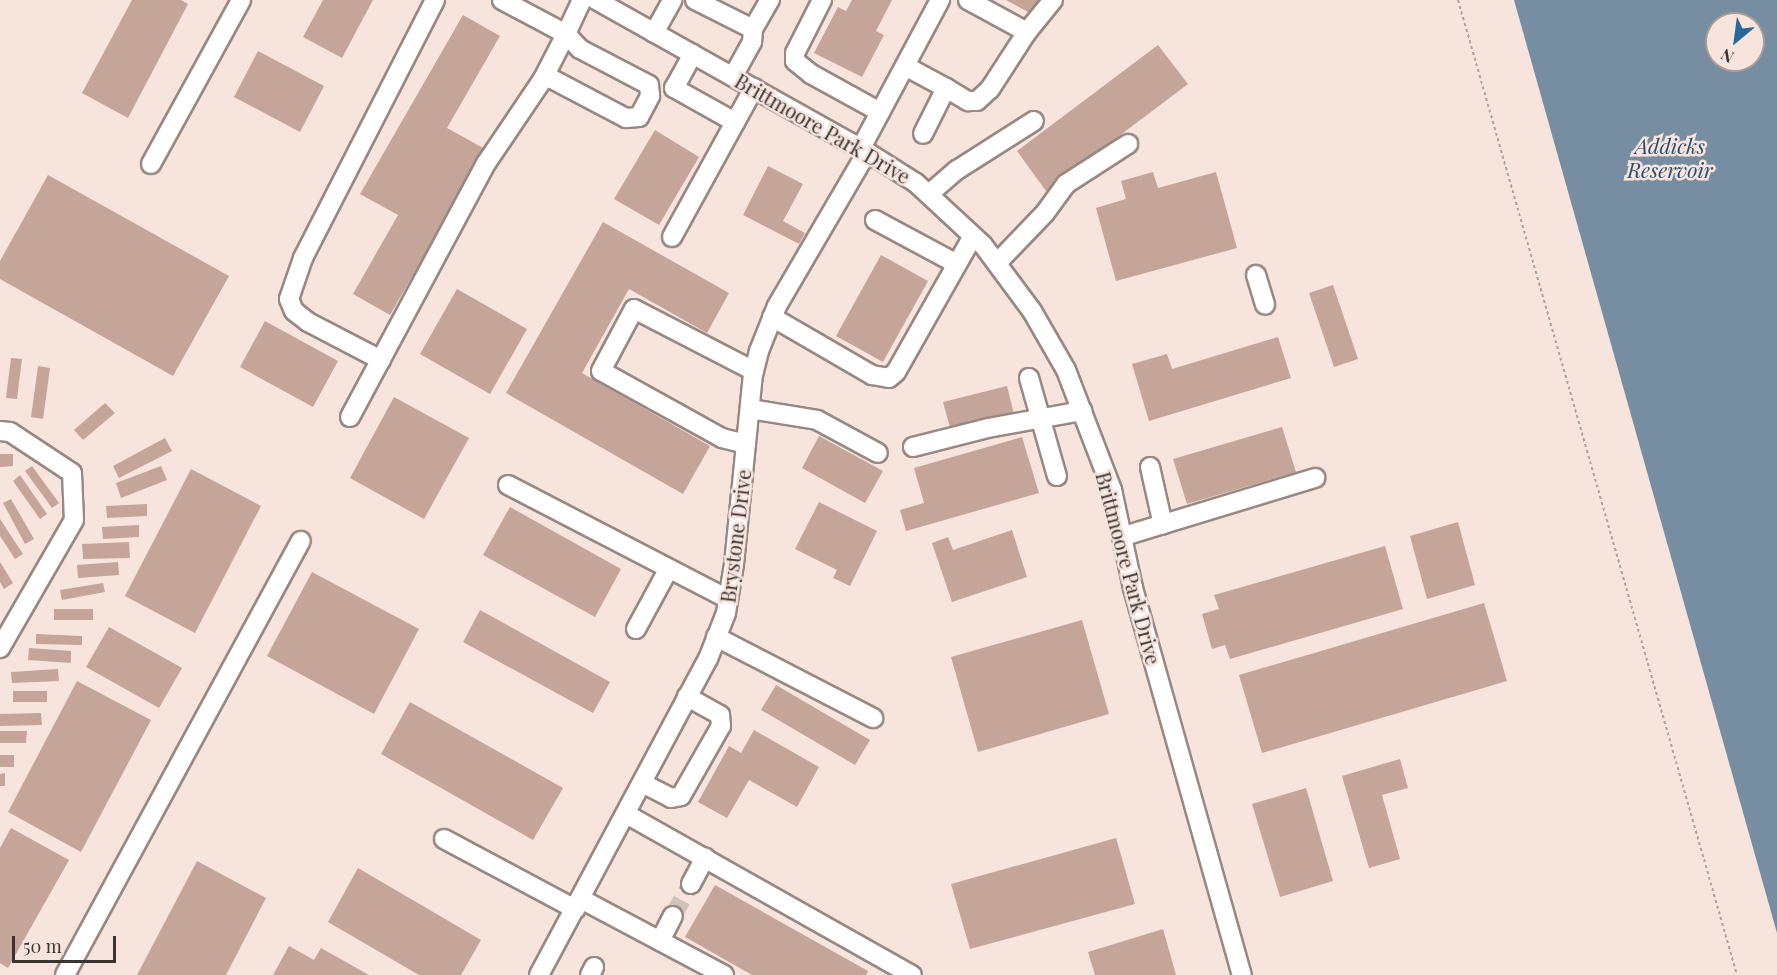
<!DOCTYPE html>
<style>
body{margin:0}
#map{position:relative;width:1777px;height:975px;overflow:hidden;background:#f6e4dd;font-family:"Playfair Display",serif}
div>[style]{position:absolute}
.water>*{inset:0;background:#778da2}
.building>*{inset:0;background:#c5a599}
.minor-tunnel>*{height:18px;margin-top:-9px;transform-origin:0;background:repeating-linear-gradient(90deg,#d0c1ba 0 18px,transparent 0 27px)}
.path>*{height:2px;margin-top:-1px;transform-origin:0;background:repeating-linear-gradient(90deg,#afa29c 0 3px,transparent 0 6px)}
.roads{filter:drop-shadow(2px 0 #988882) drop-shadow(-2px 0 #988882) drop-shadow(0 2px #988882) drop-shadow(0 -2px #988882)}
.minor>*{height:18px;margin:-9px;padding:0 9px;transform-origin:9px;border-radius:9px;background:#fff}
span{translate:-50% -50%;white-space:nowrap;text-align:center;line-height:1.15;-webkit-text-stroke:5px #f6e4dd;paint-order:stroke}
.street-label{font-size:20px;color:#3a3330}
.water-label{font-size:21px;color:#2a4f71;font-style:italic}
.north{position:absolute;left:1705px;top:12px;width:60px;height:60px;box-sizing:border-box;background:#f6e4dd;border:2px solid #ab9d98;border-radius:50%;rotate:209deg;font-size:16px;font-weight:700;line-height:24px;text-align:center;color:#3a3330}
.north::after{content:'';display:block;margin:auto;width:21px;height:27px;background:#27679d;clip-path:polygon(50% 0,100% 100%,50% 72%,0 100%)}
.scale{position:absolute;left:12px;top:936px;width:104px;height:27px;box-sizing:border-box;border:3px solid #3a3330;border-top:0;padding-left:8px;font-size:18px;line-height:21px;white-space:nowrap;color:#3a3330;-webkit-text-stroke:4px #f6e4dd;paint-order:stroke}
</style>
<div id="map">
<div class="water">
<div style="clip-path:polygon(evenodd,1514px 0,1777px 0,1777px 933px,1514px 0,1717px 24px,1753px 24px,1753px 60px,1717px 60px,1717px 24px)"></div>
</div>
<div class="building">
<div style="clip-path:polygon(132px 0,181px 0,188px 4px,128px 118px,82px 93px)"></div>
<div style="clip-path:polygon(323px 0,373px 0,342px 58px,303px 37px)"></div>
<div style="clip-path:polygon(852px 0,892px 0,876px 31px,884px 35px,862px 77px,814px 53px,838px 7px,846px 11px)"></div>
<div style="clip-path:polygon(1006px 0,1040px 0,1032px 14px)"></div>
<div style="clip-path:polygon(463px 15px,500px 36px,447px 128px,485px 149px,390px 315px,353px 294px,398px 215px,360px 194px)"></div>
<div style="clip-path:polygon(1158px 45px,1188px 84px,1046px 191px,1017px 151px)"></div>
<div style="clip-path:polygon(258px 51px,324px 86px,300px 132px,234px 97px)"></div>
<div style="clip-path:polygon(655px 130px,699px 157px,659px 225px,614px 199px)"></div>
<div style="clip-path:polygon(768px 166px,803px 184px,783px 221px,805px 233px,799px 244px,743px 215px)"></div>
<div style="clip-path:polygon(1153px 172px,1158px 188px,1216px 172px,1237px 248px,1116px 281px,1096px 208px,1126px 199px,1121px 181px)"></div>
<div style="clip-path:polygon(48px 175px,229px 276px,173px 376px,0 279px,0 261px)"></div>
<div style="clip-path:polygon(603px 222px,729px 293px,707px 333px,629px 289px,582px 373px,710px 446px,683px 494px,506px 393px)"></div>
<div style="clip-path:polygon(881px 255px,928px 281px,883px 362px,836px 336px)"></div>
<div style="clip-path:polygon(1333px 285px,1358px 359px,1334px 367px,1309px 293px)"></div>
<div style="clip-path:polygon(457px 289px,527px 329px,490px 394px,420px 354px)"></div>
<div style="clip-path:polygon(265px 321px,338px 361px,313px 407px,240px 367px)"></div>
<div style="clip-path:polygon(1278px 337px,1291px 378px,1149px 421px,1132px 364px,1167px 354px,1172px 369px)"></div>
<div style="clip-path:polygon(11px 358px,22px 359px,17px 399px,6px 398px)"></div>
<div style="clip-path:polygon(38px 366px,50px 368px,43px 419px,31px 417px)"></div>
<div style="clip-path:polygon(1007px 386px,1015px 418px,952px 435px,943px 402px)"></div>
<div style="clip-path:polygon(394px 397px,469px 438px,424px 519px,350px 478px)"></div>
<div style="clip-path:polygon(105px 403px,115px 413px,83px 440px,74px 430px)"></div>
<div style="clip-path:polygon(1282px 427px,1296px 472px,1187px 504px,1173px 459px)"></div>
<div style="clip-path:polygon(819px 436px,883px 471px,865px 503px,802px 468px)"></div>
<div style="clip-path:polygon(1022px 437px,1039px 493px,906px 531px,900px 510px,924px 503px,914px 468px)"></div>
<div style="clip-path:polygon(165px 438px,172px 451px,119px 478px,113px 466px)"></div>
<div style="clip-path:polygon(0 454px,13px 454px,13px 466px,0 467px)"></div>
<div style="clip-path:polygon(32px 466px,59px 503px,52px 508px,25px 471px)"></div>
<div style="clip-path:polygon(161px 466px,167px 480px,121px 498px,116px 483px)"></div>
<div style="clip-path:polygon(191px 469px,261px 506px,195px 633px,125px 596px)"></div>
<div style="clip-path:polygon(20px 475px,47px 514px,40px 519px,13px 481px)"></div>
<div style="clip-path:polygon(11px 499px,34px 539px,25px 544px,3px 503px)"></div>
<div style="clip-path:polygon(819px 502px,877px 531px,850px 586px,833px 578px,837px 570px,795px 549px)"></div>
<div style="clip-path:polygon(147px 504px,147px 516px,107px 518px,106px 506px)"></div>
<div style="clip-path:polygon(510px 507px,621px 569px,595px 617px,483px 555px)"></div>
<div style="clip-path:polygon(0 519px,23px 554px,15px 559px,0 536px)"></div>
<div style="clip-path:polygon(1458px 522px,1475px 585px,1427px 599px,1410px 536px)"></div>
<div style="clip-path:polygon(139px 525px,139px 537px,103px 539px,102px 527px)"></div>
<div style="clip-path:polygon(1012px 530px,1027px 577px,952px 602px,932px 543px,948px 537px,953px 550px)"></div>
<div style="clip-path:polygon(129px 542px,130px 558px,83px 559px,82px 544px)"></div>
<div style="clip-path:polygon(1385px 546px,1403px 609px,1230px 659px,1225px 645px,1212px 649px,1202px 614px,1219px 609px,1214px 595px)"></div>
<div style="clip-path:polygon(0 562px,13px 583px,4px 589px,0 582px)"></div>
<div style="clip-path:polygon(118px 562px,119px 575px,78px 578px,77px 565px)"></div>
<div style="clip-path:polygon(312px 572px,419px 629px,374px 714px,267px 656px)"></div>
<div style="clip-path:polygon(103px 583px,105px 592px,62px 600px,60px 590px)"></div>
<div style="clip-path:polygon(1484px 603px,1507px 681px,1262px 753px,1239px 675px)"></div>
<div style="clip-path:polygon(54px 609px,93px 609px,93px 620px,54px 620px)"></div>
<div style="clip-path:polygon(480px 610px,610px 682px,593px 713px,463px 642px)"></div>
<div style="clip-path:polygon(1082px 620px,1109px 714px,978px 752px,951px 657px)"></div>
<div style="clip-path:polygon(109px 627px,182px 668px,159px 708px,86px 667px)"></div>
<div style="clip-path:polygon(36px 634px,82px 636px,82px 645px,36px 644px)"></div>
<div style="clip-path:polygon(29px 648px,71px 651px,71px 663px,28px 660px)"></div>
<div style="clip-path:polygon(58px 669px,59px 681px,12px 683px,11px 672px)"></div>
<div style="clip-path:polygon(77px 681px,151px 720px,81px 852px,8px 812px)"></div>
<div style="clip-path:polygon(776px 685px,870px 740px,855px 765px,761px 710px)"></div>
<div style="clip-path:polygon(13px 691px,47px 691px,47px 702px,13px 702px)"></div>
<div style="clip-path:polygon(410px 702px,563px 788px,533px 840px,381px 754px)"></div>
<div style="clip-path:polygon(41px 713px,42px 725px,0 726px,0 714px)"></div>
<div style="clip-path:polygon(754px 730px,819px 767px,797px 807px,749px 780px,727px 818px,698px 802px,729px 746px,741px 753px)"></div>
<div style="clip-path:polygon(0 731px,27px 731px,26px 743px,0 743px)"></div>
<div style="clip-path:polygon(0 755px,14px 755px,14px 767px,0 767px)"></div>
<div style="clip-path:polygon(1400px 759px,1408px 788px,1382px 795px,1400px 859px,1369px 868px,1342px 776px)"></div>
<div style="clip-path:polygon(5px 773px,5px 786px,0 786px,0 774px)"></div>
<div style="clip-path:polygon(1306px 788px,1333px 881px,1280px 897px,1252px 804px)"></div>
<div style="clip-path:polygon(11px 828px,69px 860px,8px 968px,0 963px,0 848px)"></div>
<div style="clip-path:polygon(1116px 838px,1135px 904px,970px 949px,951px 884px)"></div>
<div style="clip-path:polygon(197px 861px,266px 898px,226px 975px,137px 975px)"></div>
<div style="clip-path:polygon(358px 868px,481px 940px,461px 975px,419px 975px,328px 922px)"></div>
<div style="clip-path:polygon(715px 885px,868px 971px,866px 975px,752px 975px,685px 937px)"></div>
<div style="clip-path:polygon(1163px 929px,1176px 975px,1095px 975px,1088px 952px)"></div>
<div style="clip-path:polygon(289px 946px,314px 960px,321px 948px,369px 975px,273px 975px)"></div>
</div>
<div class="minor-tunnel">
<div style="left:673px;top:916px;width:37px;rotate:-61deg"></div>
</div>
<div class="path">
<div style="left:1458px;top:0;width:1014px;rotate:74.03deg"></div>
</div>
<div class="roads">
<div class="minor">
<div style="left:502px;top:0;width:72px;rotate:28deg"></div>
<div style="left:566px;top:34px;width:51px;rotate:117.1deg"></div>
<div style="left:596px;top:0;width:311px;rotate:29.3deg"></div>
<div style="left:867px;top:152px;width:58px;rotate:32.3deg"></div>
<div style="left:916px;top:183px;width:91px;rotate:42.8deg"></div>
<div style="left:983px;top:245px;width:82px;rotate:53.4deg"></div>
<div style="left:1032px;top:311px;width:68px;rotate:60deg"></div>
<div style="left:1066px;top:370px;width:129px;rotate:69deg"></div>
<div style="left:1112px;top:490px;width:100px;rotate:77.9deg"></div>
<div style="left:1133px;top:588px;width:402px;rotate:74.3deg"></div>
<div style="left:695px;top:0;width:65px;rotate:26.6deg"></div>
<div style="left:753px;top:29px;width:13px;rotate:94deg"></div>
<div style="left:752px;top:42px;width:39px;rotate:119deg"></div>
<div style="left:822px;top:0;width:59px;rotate:117deg"></div>
<div style="left:795px;top:53px;width:8px;rotate:90deg"></div>
<div style="left:795px;top:61px;width:21px;rotate:39deg"></div>
<div style="left:811px;top:74px;width:79px;rotate:28.8deg"></div>
<div style="left:968px;top:0;width:67px;rotate:28.5deg"></div>
<div style="left:1027px;top:32px;width:41px;rotate:-50.9deg"></div>
<div style="left:753px;top:29px;width:34px;rotate:-60deg"></div>
<div style="left:654px;top:33px;width:38px;rotate:-61deg"></div>
<div style="left:693px;top:54px;width:39px;rotate:119deg"></div>
<div style="left:674px;top:88px;width:70px;rotate:29.1deg"></div>
<div style="left:905px;top:66px;width:47px;rotate:28.2deg"></div>
<div style="left:946px;top:88px;width:51px;rotate:116.6deg"></div>
<div style="left:946px;top:88px;width:26px;rotate:31deg"></div>
<div style="left:968px;top:101px;width:9px"></div>
<div style="left:977px;top:101px;width:18px;rotate:-43deg"></div>
<div style="left:990px;top:89px;width:68px;rotate:-57deg"></div>
<div style="left:861px;top:148px;width:168px;rotate:-61.9deg"></div>
<div style="left:151px;top:164px;width:187px;rotate:-61.2deg"></div>
<div style="left:929px;top:194px;width:37px;rotate:-41deg"></div>
<div style="left:957px;top:170px;width:91px;rotate:-32.5deg"></div>
<div style="left:875px;top:220px;width:93px;rotate:28.2deg"></div>
<div style="left:672px;top:237px;width:170px;rotate:-61.2deg"></div>
<div style="left:997px;top:263px;width:69px;rotate:-46.2deg"></div>
<div style="left:1045px;top:213px;width:36px;rotate:-54deg"></div>
<div style="left:1066px;top:184px;width:74px;rotate:-32.8deg"></div>
<div style="left:1256px;top:275px;width:31px;rotate:73deg"></div>
<div style="left:772px;top:317px;width:116px;rotate:30.1deg"></div>
<div style="left:872px;top:375px;width:17px;rotate:10deg"></div>
<div style="left:889px;top:378px;width:9px;rotate:-41deg"></div>
<div style="left:896px;top:372px;width:156px;rotate:-60.5deg"></div>
<div style="left:381px;top:360px;width:82px;rotate:-152.5deg"></div>
<div style="left:308px;top:322px;width:18px;rotate:-142deg"></div>
<div style="left:294px;top:311px;width:13px;rotate:-113deg"></div>
<div style="left:289px;top:299px;width:43px;rotate:-71.1deg"></div>
<div style="left:303px;top:258px;width:290px;rotate:-62.9deg"></div>
<div style="left:1029px;top:378px;width:102px;rotate:74.1deg"></div>
<div style="left:750px;top:409px;width:68px;rotate:9.3deg"></div>
<div style="left:817px;top:420px;width:69px;rotate:28.4deg"></div>
<div style="left:350px;top:417px;width:289px;rotate:-61.8deg"></div>
<div style="left:487px;top:162px;width:100px;rotate:-56deg"></div>
<div style="left:543px;top:79px;width:7px;rotate:-8deg"></div>
<div style="left:550px;top:78px;width:86px;rotate:27.8deg"></div>
<div style="left:626px;top:118px;width:13px;rotate:-4deg"></div>
<div style="left:639px;top:117px;width:24px;rotate:-62deg"></div>
<div style="left:650px;top:96px;width:11px;rotate:-95deg"></div>
<div style="left:649px;top:85px;width:78px;rotate:-152.4deg"></div>
<div style="left:580px;top:49px;width:21px;rotate:-133deg"></div>
<div style="left:566px;top:34px;width:38px;rotate:-65deg"></div>
<div style="left:0;top:431px;width:10px;rotate:6deg"></div>
<div style="left:10px;top:432px;width:74px;rotate:33.5deg"></div>
<div style="left:72px;top:473px;width:47px;rotate:87.6deg"></div>
<div style="left:74px;top:520px;width:148px;rotate:120deg"></div>
<div style="left:746px;top:444px;width:25px;rotate:-166deg"></div>
<div style="left:722px;top:438px;width:138px;rotate:-151deg"></div>
<div style="left:601px;top:371px;width:70px;rotate:-62deg"></div>
<div style="left:634px;top:309px;width:135px;rotate:27.3deg"></div>
<div style="left:913px;top:447px;width:77px;rotate:-14.2deg"></div>
<div style="left:988px;top:428px;width:96px;rotate:-10.3deg"></div>
<div style="left:1150px;top:467px;width:59px;rotate:77.4deg"></div>
<div style="left:508px;top:485px;width:248px;rotate:27.4deg"></div>
<div style="left:1124px;top:536px;width:200px;rotate:-16.9deg"></div>
<div style="left:636px;top:629px;width:67px;rotate:-61.5deg"></div>
<div style="left:716px;top:637px;width:177px;rotate:27.3deg"></div>
<div style="left:642px;top:783px;width:33px;rotate:27deg"></div>
<div style="left:671px;top:798px;width:10px;rotate:-11deg"></div>
<div style="left:681px;top:796px;width:81px;rotate:-60.3deg"></div>
<div style="left:721px;top:726px;width:11px;rotate:-95deg"></div>
<div style="left:720px;top:715px;width:38px;rotate:-151deg"></div>
<div style="left:626px;top:814px;width:328px;rotate:29.4deg"></div>
<div style="left:444px;top:839px;width:149px;rotate:28.1deg"></div>
<div style="left:691px;top:884px;width:30px;rotate:-62deg"></div>
<div style="left:581px;top:899px;width:162px;rotate:28deg"></div>
<div style="left:660px;top:941px;width:28px;rotate:-63deg"></div>
<div style="left:65px;top:975px;width:494px;rotate:-61.5deg"></div>
<div style="left:539px;top:975px;width:358px;rotate:-61.9deg"></div>
<div style="left:708px;top:659px;width:49px;rotate:-68.6deg"></div>
<div style="left:726px;top:613px;width:50px;rotate:-80.7deg"></div>
<div style="left:734px;top:564px;width:190px;rotate:-84.3deg"></div>
<div style="left:753px;top:375px;width:25px;rotate:-76deg"></div>
<div style="left:759px;top:351px;width:48px;rotate:-68.2deg"></div>
<div style="left:777px;top:306px;width:178px;rotate:-59.7deg"></div>
<div style="left:590px;top:975px;width:9px;rotate:-63deg"></div>
</div>
</div>
<div class="street-label">
<span style="left:823px;top:128px;rotate:30deg">Brittmoore Park Drive</span>
<span style="left:735px;top:536px;rotate:-83deg">Brystone Drive</span>
<span style="left:1129px;top:568px;rotate:75deg">Brittmoore Park Drive</span>
</div>
<div class="water-label">
<span style="left:1670px;top:157px">Addicks<br>Reservoir</span>
</div>
<div class="north">N</div>
<div class="scale">50 m</div>
</div>
